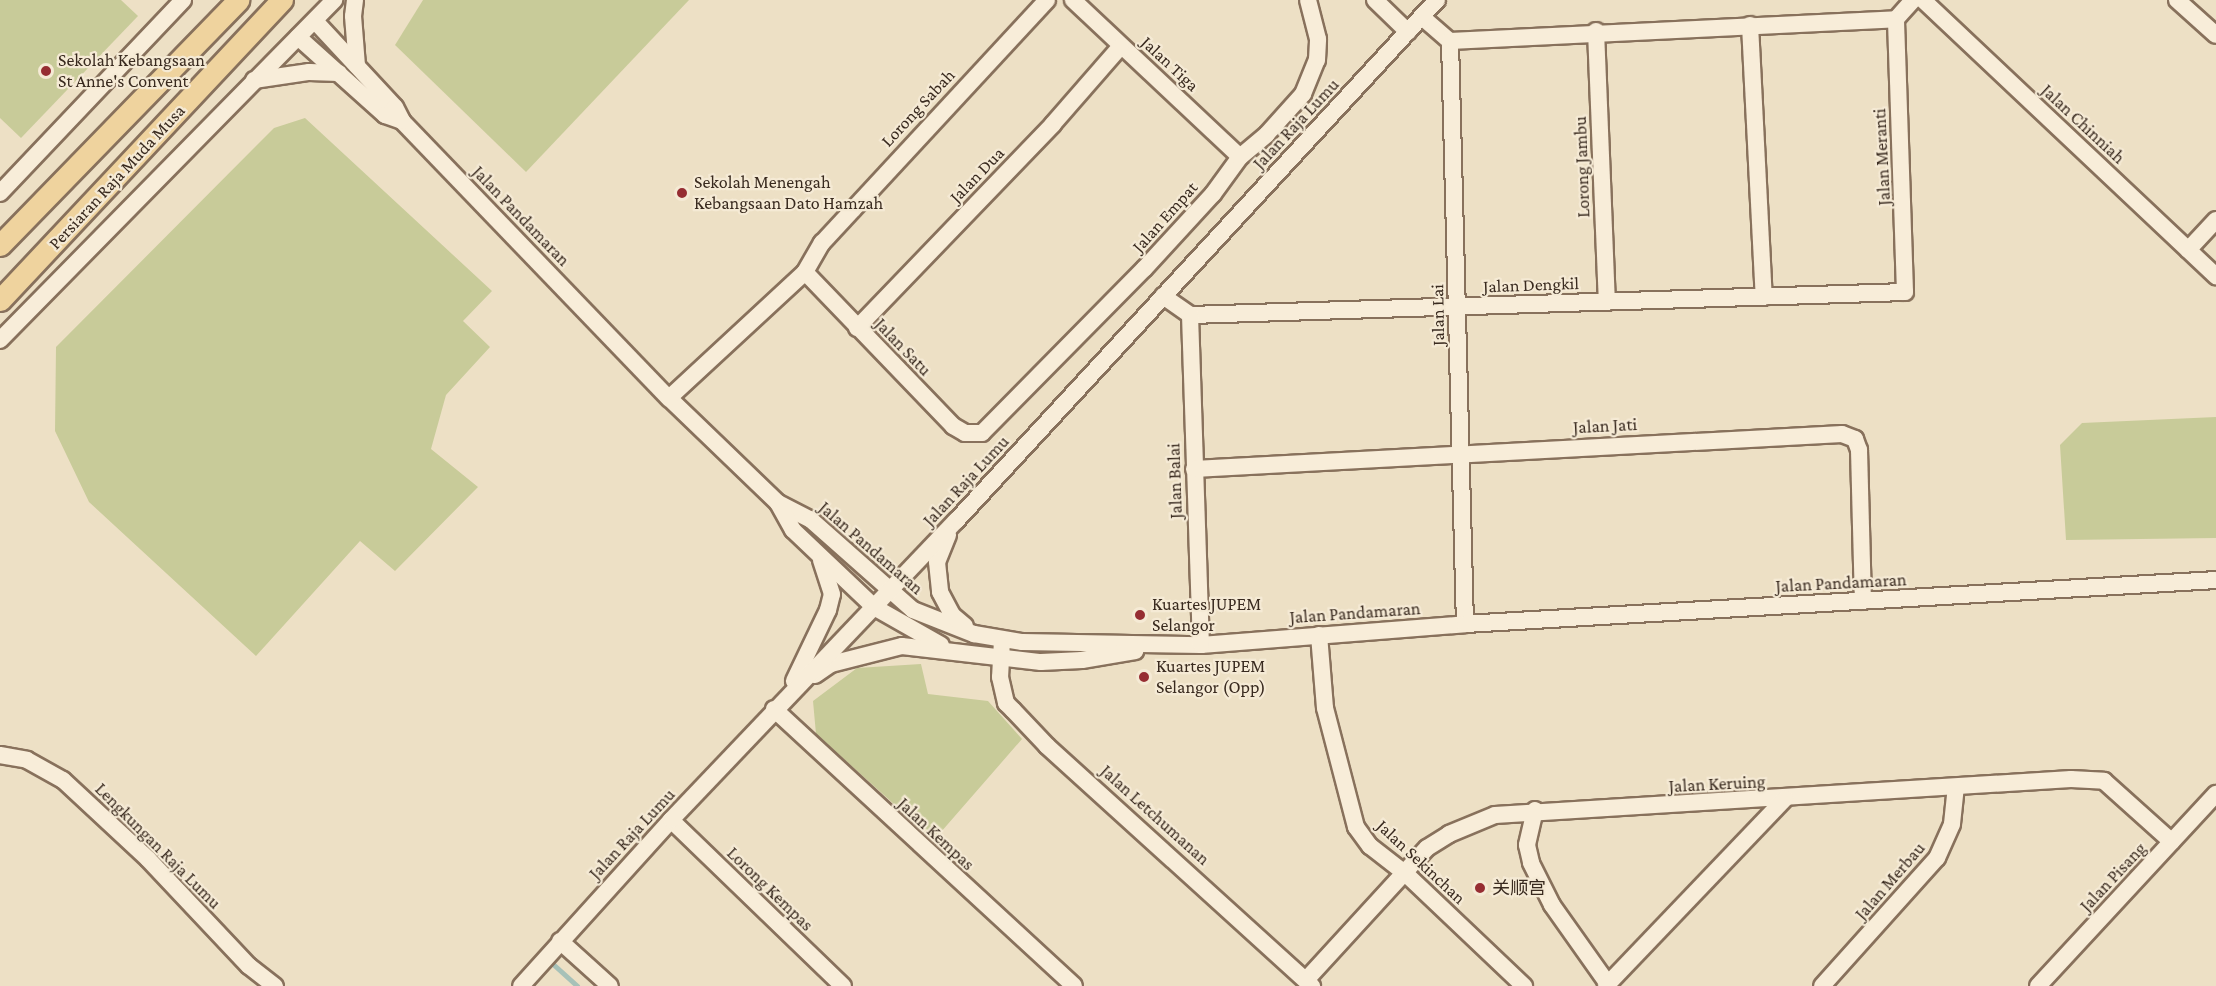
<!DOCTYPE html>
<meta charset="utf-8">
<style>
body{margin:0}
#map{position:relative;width:2216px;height:986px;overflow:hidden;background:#ede0c5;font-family:"Crimson Pro","Noto Sans SC",serif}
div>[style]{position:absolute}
.green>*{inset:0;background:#c8cb99}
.stream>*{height:5px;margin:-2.5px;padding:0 2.5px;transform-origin:2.5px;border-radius:2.5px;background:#a7c1b8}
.roads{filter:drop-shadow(2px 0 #88715c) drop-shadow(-2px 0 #88715c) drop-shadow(0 2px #88715c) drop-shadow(0 -2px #88715c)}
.minor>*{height:16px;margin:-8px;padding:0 8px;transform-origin:8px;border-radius:8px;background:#f8edd9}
.major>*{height:21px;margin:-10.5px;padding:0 10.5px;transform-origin:10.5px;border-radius:10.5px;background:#efd39e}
.dots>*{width:16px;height:16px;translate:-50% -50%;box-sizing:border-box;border:3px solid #f5ead5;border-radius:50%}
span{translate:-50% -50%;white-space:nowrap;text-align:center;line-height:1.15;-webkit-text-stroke:4.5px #f5ead5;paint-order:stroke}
.poi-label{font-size:18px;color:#392a1f}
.left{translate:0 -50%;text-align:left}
.street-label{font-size:18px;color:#392a1f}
</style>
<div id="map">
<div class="green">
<div style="clip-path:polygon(0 0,121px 0,138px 16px,21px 138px,0 118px)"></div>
<div style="clip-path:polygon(423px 0,689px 0,526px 172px,395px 45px)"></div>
<div style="clip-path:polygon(305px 118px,492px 291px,463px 321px,490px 347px,446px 395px,431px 449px,478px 487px,395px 571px,360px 541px,256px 656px,89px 502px,55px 431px,56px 347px,274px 128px)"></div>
<div style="clip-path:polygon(2216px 417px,2216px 538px,2066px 540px,2060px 445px,2082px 423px)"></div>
<div style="clip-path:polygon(921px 664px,928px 694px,988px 701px,1022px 739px,934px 840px,816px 734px,813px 701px,857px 668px)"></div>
</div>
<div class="stream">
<div style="left:554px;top:965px;width:31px;rotate:42deg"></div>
</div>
<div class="roads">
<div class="minor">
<div style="left:355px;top:0;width:16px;rotate:97deg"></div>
<div style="left:353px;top:16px;width:50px;rotate:85.4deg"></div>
<div style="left:1073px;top:0;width:229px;rotate:43.2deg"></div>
<div style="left:1375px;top:0;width:46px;rotate:44.1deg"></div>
<div style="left:1923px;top:0;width:403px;rotate:43.3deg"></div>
<div style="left:2177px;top:0;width:52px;rotate:41.9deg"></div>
<div style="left:1422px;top:17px;width:37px;rotate:41deg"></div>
<div style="left:1450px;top:41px;width:583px;rotate:88.53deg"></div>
<div style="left:315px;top:21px;width:117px;rotate:47.1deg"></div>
<div style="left:395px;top:107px;width:16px;rotate:63deg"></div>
<div style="left:402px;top:121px;width:385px;rotate:46.1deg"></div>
<div style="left:669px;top:398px;width:151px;rotate:43.9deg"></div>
<div style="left:778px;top:503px;width:36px;rotate:27deg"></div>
<div style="left:810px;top:519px;width:137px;rotate:41.5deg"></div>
<div style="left:913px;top:610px;width:66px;rotate:21.5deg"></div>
<div style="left:974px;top:634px;width:49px;rotate:9.5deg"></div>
<div style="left:1022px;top:642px;width:179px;rotate:1deg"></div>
<div style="left:1201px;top:645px;width:265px;rotate:-4.5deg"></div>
<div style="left:1465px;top:624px;width:752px;rotate:-3.35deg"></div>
<div style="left:1750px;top:25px;width:272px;rotate:87.1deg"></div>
<div style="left:1596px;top:31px;width:271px;rotate:87.7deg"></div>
<div style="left:298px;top:37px;width:117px;rotate:41.9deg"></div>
<div style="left:385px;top:115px;width:18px;rotate:19deg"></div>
<div style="left:1450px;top:41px;width:447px;rotate:-2.8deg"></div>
<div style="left:1896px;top:19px;width:25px;rotate:-48deg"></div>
<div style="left:254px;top:80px;width:56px;rotate:-8.3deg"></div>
<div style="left:309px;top:72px;width:30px;rotate:2deg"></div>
<div style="left:0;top:193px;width:266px;rotate:-46.5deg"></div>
<div style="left:2188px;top:250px;width:41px;rotate:-47deg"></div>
<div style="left:805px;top:272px;width:214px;rotate:46.1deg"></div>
<div style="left:953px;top:426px;width:14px;rotate:30deg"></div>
<div style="left:965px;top:433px;width:17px"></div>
<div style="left:982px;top:433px;width:231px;rotate:-45.4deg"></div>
<div style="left:1144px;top:269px;width:102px;rotate:-47.4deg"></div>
<div style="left:1213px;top:194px;width:46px;rotate:-53.9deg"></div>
<div style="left:1240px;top:157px;width:35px;rotate:-40deg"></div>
<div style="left:1267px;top:134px;width:54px;rotate:-48deg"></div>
<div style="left:1303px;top:94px;width:37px;rotate:-68deg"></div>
<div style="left:1317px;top:60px;width:21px;rotate:-87deg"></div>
<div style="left:1318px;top:39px;width:40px;rotate:-104.4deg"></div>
<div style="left:1163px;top:296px;width:33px;rotate:35deg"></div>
<div style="left:1190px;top:315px;width:715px;rotate:-1.84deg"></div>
<div style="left:1905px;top:292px;width:273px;rotate:-91.9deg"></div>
<div style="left:1190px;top:315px;width:330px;rotate:88.1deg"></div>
<div style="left:857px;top:328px;width:283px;rotate:-46.1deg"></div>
<div style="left:1053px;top:124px;width:103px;rotate:-48.9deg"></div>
<div style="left:0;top:340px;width:477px;rotate:-45.5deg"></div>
<div style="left:669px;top:398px;width:185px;rotate:-42.8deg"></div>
<div style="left:805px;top:272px;width:34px;rotate:-60deg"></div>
<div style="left:822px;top:243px;width:331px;rotate:-47.2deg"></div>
<div style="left:1194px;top:469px;width:649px;rotate:-3.09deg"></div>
<div style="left:1842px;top:434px;width:14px;rotate:21deg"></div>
<div style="left:1855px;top:439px;width:12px;rotate:70deg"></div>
<div style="left:1859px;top:450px;width:151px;rotate:88.5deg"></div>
<div style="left:778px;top:503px;width:31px;rotate:61deg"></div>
<div style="left:793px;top:530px;width:112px;rotate:43.5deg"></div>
<div style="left:874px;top:607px;width:77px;rotate:29.6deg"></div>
<div style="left:948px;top:535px;width:29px;rotate:112deg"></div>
<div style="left:937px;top:562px;width:30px;rotate:84deg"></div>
<div style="left:940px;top:592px;width:26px;rotate:62deg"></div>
<div style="left:952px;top:615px;width:17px;rotate:40deg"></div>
<div style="left:1319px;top:635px;width:73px;rotate:85.3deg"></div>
<div style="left:1325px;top:708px;width:123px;rotate:75.4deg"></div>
<div style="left:1356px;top:827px;width:24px;rotate:54deg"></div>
<div style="left:1370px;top:846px;width:46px;rotate:37.9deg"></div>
<div style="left:1406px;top:874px;width:163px;rotate:43.5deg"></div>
<div style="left:1002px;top:640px;width:37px;rotate:93deg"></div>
<div style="left:1000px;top:677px;width:27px;rotate:77deg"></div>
<div style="left:1006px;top:703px;width:10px;rotate:45deg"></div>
<div style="left:1013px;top:710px;width:50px;rotate:46.6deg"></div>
<div style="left:1047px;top:746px;width:358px;rotate:42.2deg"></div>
<div style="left:815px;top:675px;width:19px;rotate:-35deg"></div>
<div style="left:831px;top:664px;width:73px;rotate:-14.2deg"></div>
<div style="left:902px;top:646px;width:140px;rotate:6.6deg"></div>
<div style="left:1041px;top:662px;width:41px;rotate:-2.8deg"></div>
<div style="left:1082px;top:660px;width:54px;rotate:-9.6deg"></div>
<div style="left:794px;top:681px;width:79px;rotate:-64.4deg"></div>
<div style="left:828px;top:610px;width:16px;rotate:-76deg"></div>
<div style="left:832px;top:594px;width:36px;rotate:-108deg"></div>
<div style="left:774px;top:709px;width:408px;rotate:42.7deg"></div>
<div style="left:0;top:755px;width:27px;rotate:10deg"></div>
<div style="left:27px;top:760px;width:41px;rotate:29.1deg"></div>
<div style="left:63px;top:780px;width:116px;rotate:42.9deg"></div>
<div style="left:148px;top:859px;width:147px;rotate:46.7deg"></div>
<div style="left:249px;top:966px;width:33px;rotate:38deg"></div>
<div style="left:1535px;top:810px;width:36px;rotate:103deg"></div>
<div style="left:1527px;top:845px;width:18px;rotate:77deg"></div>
<div style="left:1531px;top:863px;width:47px;rotate:63.4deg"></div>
<div style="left:1552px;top:905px;width:97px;rotate:54.7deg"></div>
<div style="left:671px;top:820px;width:239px;rotate:44deg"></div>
<div style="left:560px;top:941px;width:67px;rotate:42deg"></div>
<div style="left:1306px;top:980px;width:179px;rotate:-47.5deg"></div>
<div style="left:1427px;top:848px;width:26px;rotate:-32deg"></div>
<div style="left:1449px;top:834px;width:50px;rotate:-22.4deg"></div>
<div style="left:1495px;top:815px;width:577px;rotate:-3.58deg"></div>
<div style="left:2071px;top:779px;width:33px;rotate:3deg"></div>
<div style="left:2104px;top:781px;width:91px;rotate:41.9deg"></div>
<div style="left:521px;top:986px;width:224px;rotate:-47.9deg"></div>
<div style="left:671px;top:820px;width:413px;rotate:-46.4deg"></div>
<div style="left:956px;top:521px;width:709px;rotate:-47.29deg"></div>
<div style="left:1606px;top:986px;width:259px;rotate:-46.3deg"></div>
<div style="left:1822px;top:986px;width:172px;rotate:-48.1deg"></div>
<div style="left:1937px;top:858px;width:37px;rotate:-66deg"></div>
<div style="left:1952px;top:824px;width:37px;rotate:-84deg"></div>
<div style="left:2038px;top:986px;width:262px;rotate:-47.2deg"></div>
</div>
<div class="major">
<div style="left:0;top:245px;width:342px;rotate:-45.8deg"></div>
<div style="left:0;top:300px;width:412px;rotate:-46.8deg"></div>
</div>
</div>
<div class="dots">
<div style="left:46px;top:71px;background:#962d32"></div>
<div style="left:682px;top:193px;background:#962d32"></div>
<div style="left:1140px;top:615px;background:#962d32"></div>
<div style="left:1144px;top:677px;background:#962d32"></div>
<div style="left:1480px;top:888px;background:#962d32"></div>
</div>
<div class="poi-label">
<span class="left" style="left:58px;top:71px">Sekolah Kebangsaan<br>St Anne's Convent</span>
<span class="left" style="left:694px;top:193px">Sekolah Menengah<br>Kebangsaan Dato Hamzah</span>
<span class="left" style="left:1152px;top:615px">Kuartes JUPEM<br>Selangor</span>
<span class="left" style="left:1156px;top:677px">Kuartes JUPEM<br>Selangor (Opp)</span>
<span class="left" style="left:1492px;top:888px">关顺宫</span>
</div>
<div class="street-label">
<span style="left:1170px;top:64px;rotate:43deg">Jalan Tiga</span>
<span style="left:918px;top:108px;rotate:-47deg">Lorong Sabah</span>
<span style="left:1296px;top:124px;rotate:-47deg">Jalan Raja Lumu</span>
<span style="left:2083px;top:124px;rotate:43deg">Jalan Chinniah</span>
<span style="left:1882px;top:157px;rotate:-93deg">Jalan Meranti</span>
<span style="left:1582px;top:167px;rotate:-92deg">Lorong Jambu</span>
<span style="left:977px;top:175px;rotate:-46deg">Jalan Dua</span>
<span style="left:117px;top:177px;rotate:-47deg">Persiaran Raja Muda Musa</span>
<span style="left:521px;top:216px;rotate:46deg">Jalan Pandamaran</span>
<span style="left:1165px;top:217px;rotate:-48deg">Jalan Empat</span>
<span style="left:1531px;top:285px;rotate:-2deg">Jalan Dengkil</span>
<span style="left:1438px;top:315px;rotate:-91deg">Jalan Lai</span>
<span style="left:903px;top:347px;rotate:46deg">Jalan Satu</span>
<span style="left:1605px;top:426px;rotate:-3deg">Jalan Jati</span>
<span style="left:966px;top:481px;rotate:-47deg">Jalan Raja Lumu</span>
<span style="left:1175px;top:481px;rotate:-92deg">Jalan Balai</span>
<span style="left:871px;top:548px;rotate:41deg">Jalan Pandamaran</span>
<span style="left:1841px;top:583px;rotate:-3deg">Jalan Pandamaran</span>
<span style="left:1355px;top:613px;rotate:-4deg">Jalan Pandamaran</span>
<span style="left:1717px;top:784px;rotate:-3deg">Jalan Keruing</span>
<span style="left:1155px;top:815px;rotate:42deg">Jalan Letchumanan</span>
<span style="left:632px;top:834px;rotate:-47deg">Jalan Raja Lumu</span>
<span style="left:936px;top:834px;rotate:43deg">Jalan Kempas</span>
<span style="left:158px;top:846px;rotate:45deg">Lengkungan Raja Lumu</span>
<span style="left:1421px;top:862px;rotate:43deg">Jalan Sekinchan</span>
<span style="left:2113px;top:877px;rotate:-47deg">Jalan Pisang</span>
<span style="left:1890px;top:881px;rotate:-49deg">Jalan Merbau</span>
<span style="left:770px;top:889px;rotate:44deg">Lorong Kempas</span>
</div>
</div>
